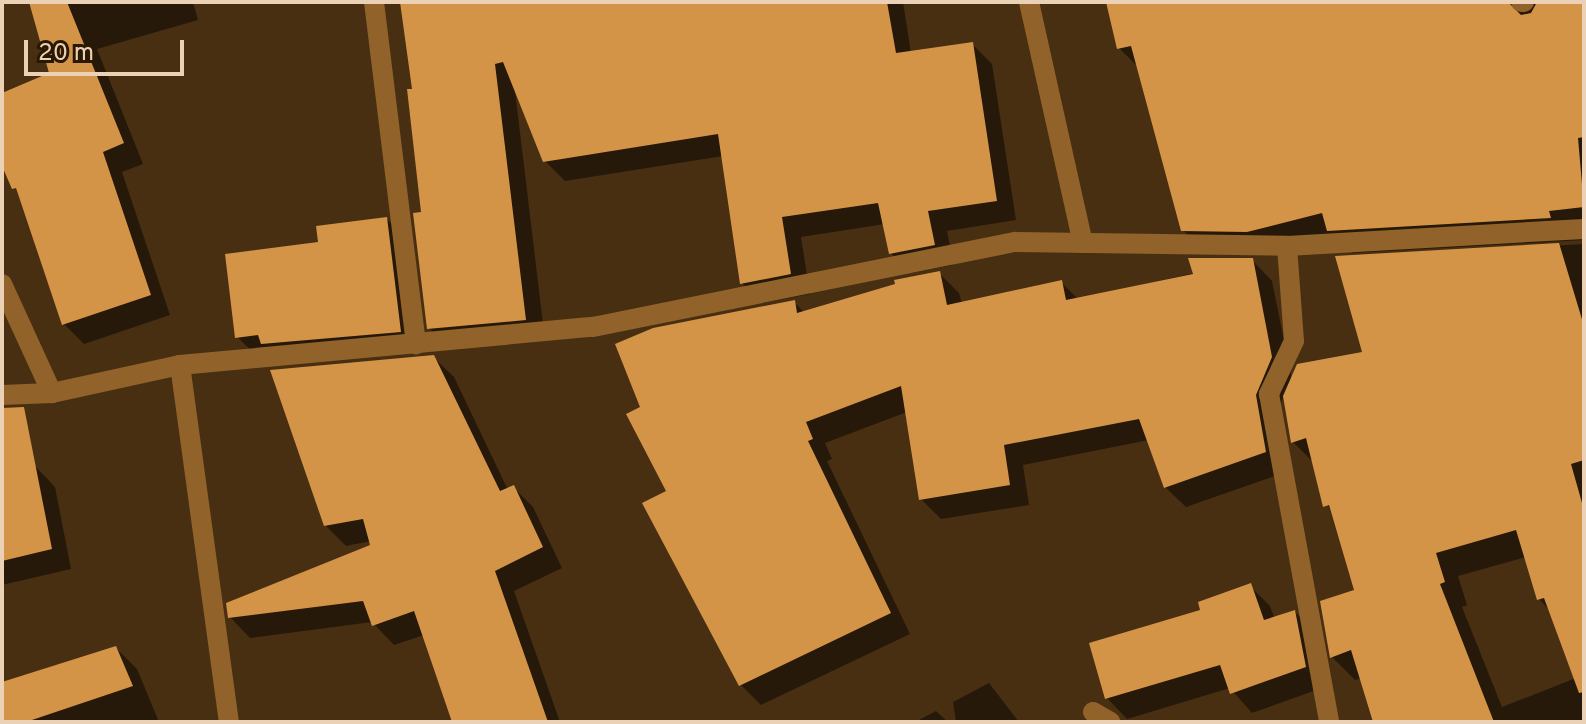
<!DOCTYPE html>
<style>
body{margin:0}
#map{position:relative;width:1586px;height:724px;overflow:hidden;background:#482f12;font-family:Overpass,sans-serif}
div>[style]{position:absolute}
.shadow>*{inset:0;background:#0007}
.building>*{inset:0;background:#d49448}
.street>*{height:20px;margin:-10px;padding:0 10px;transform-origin:10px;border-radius:10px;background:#91632a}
span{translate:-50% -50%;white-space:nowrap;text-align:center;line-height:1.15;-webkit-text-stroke:8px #2b1802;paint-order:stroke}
.frame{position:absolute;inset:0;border:4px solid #ebd1b5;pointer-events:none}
.scale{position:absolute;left:24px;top:40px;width:160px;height:36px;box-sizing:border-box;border:4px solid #ebd1b5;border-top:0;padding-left:10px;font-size:24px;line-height:28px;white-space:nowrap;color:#ebd1b5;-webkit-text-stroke:6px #2b1802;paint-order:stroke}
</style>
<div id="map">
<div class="shadow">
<div style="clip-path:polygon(32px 2px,193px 2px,198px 20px,97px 49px,143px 164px,122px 172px,170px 315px,84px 344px,64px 324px,20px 195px,2px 160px,2px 95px,51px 74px)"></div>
<div style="clip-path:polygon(402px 2px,903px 2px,911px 53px,972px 44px,992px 64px,1016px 220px,947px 231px,954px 265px,911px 273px,891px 253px,885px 224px,801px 237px,810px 294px,762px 303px,742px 283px,723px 156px,565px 181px,544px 160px,515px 91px,545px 340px,449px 348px,429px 328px,414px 91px)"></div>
<div style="clip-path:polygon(1108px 2px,1584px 2px,1584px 240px,1353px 253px,1337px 238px,1207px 254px,1183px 230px,1139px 68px,1119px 48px)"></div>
<div style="clip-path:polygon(387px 219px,407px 239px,421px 351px,258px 357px,237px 337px,320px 244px)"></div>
<div style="clip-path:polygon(evenodd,1584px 244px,1584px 722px,1375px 722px,1361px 678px,1355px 680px,1332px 657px,1356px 591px,1315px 464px,1293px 442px,1284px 395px,1276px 417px,1286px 472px,1186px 507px,1165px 487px,1149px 440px,1023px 465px,1029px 505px,941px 519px,921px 499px,907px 412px,825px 443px,832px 459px,827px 461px,910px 634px,761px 705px,741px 685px,668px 492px,794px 302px,805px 313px,939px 273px,959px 293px,962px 304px,1061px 282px,1078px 299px,1252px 260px,1272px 281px,1292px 380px,1364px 354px,1337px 258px,1584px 244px,1526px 557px,1539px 599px,1551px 612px,1576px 678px,1502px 707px,1462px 607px,1467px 605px,1458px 576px,1526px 557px)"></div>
<div style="clip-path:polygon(433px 357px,454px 377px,508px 490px,513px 487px,533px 507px,562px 568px,514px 591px,560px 722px,455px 722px,424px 635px,394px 645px,372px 622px,250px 638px,230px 617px,373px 547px,371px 541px,346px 546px,325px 525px)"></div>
<div style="clip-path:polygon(35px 466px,55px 487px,71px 569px,2px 585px,2px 474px)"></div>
<div style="clip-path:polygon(1250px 586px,1270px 606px,1275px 619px,1295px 612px,1315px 632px,1325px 687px,1252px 713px,1230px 688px,1127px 719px,1107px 698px,1091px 644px,1203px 611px)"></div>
<div style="clip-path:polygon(116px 648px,137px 669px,159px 722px,2px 722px,2px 685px)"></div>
<div style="clip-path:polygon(989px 683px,1019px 722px,956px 722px,953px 702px)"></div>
<div style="clip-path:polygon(936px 711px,948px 722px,915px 722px)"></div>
</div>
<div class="building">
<div style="clip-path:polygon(29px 2px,67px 2px,124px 143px,103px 152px,151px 295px,62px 325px,16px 188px,12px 189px,2px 166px,2px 93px,49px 73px)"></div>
<div style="clip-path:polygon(400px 2px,887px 2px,896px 53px,973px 42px,997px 201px,928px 211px,935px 245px,889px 254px,878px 203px,782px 217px,791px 274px,740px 284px,718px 134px,543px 162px,503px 62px,495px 64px,526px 320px,427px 329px,413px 213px,421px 212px,407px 89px,412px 89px)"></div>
<div style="clip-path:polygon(1106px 2px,1508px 2px,1521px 15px,1531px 13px,1537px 2px,1584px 2px,1584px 137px,1578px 138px,1584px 207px,1549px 211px,1551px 218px,1327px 231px,1322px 213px,1247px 232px,1181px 231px,1131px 46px,1117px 49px)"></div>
<div style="clip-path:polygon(387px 217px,401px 332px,261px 344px,258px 335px,235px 338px,225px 254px,318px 242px,316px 226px)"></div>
<div style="clip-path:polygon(1559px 243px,1584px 326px,1584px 460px,1571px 464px,1584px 510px,1584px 692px,1579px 693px,1544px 598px,1537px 600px,1516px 530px,1436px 553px,1445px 582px,1440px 584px,1494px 722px,1373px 722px,1351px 650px,1330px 658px,1320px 601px,1354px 590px,1329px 505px,1323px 507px,1306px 438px,1291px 443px,1283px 396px,1297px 364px,1362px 352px,1335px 256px)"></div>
<div style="clip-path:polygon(1188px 258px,1253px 258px,1272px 357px,1256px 395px,1266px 452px,1164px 488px,1139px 419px,1004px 445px,1010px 485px,919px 500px,901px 386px,806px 422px,813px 439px,808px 441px,891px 613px,739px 686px,642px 503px,666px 491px,626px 414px,640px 407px,615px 344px,653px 328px,795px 300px,797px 313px,895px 284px,894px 280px,940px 271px,947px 305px,1062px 280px,1066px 300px,1193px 274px)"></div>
<div style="clip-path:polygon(434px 355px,500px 491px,514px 485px,543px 547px,495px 571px,548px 722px,452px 722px,414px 611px,372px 626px,363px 601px,228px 618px,226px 603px,370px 545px,363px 519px,324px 526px,270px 370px)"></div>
<div style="clip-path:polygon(24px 407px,52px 549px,2px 561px,2px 408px)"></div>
<div style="clip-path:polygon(1251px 583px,1264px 620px,1295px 610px,1306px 667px,1230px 694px,1220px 665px,1105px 699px,1089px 643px,1200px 610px,1198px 602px)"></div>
<div style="clip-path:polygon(116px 646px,133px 686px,26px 722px,2px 722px,2px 682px)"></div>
</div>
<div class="street">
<div style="left:374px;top:2px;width:345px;rotate:83deg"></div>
<div style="left:1029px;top:2px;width:247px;rotate:77.4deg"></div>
<div style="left:1521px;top:2px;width:3px"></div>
<div style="left:1287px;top:246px;width:95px;rotate:85.8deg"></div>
<div style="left:1294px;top:341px;width:59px;rotate:115.3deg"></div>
<div style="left:1269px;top:394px;width:333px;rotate:79.6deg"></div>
<div style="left:2px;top:284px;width:120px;rotate:65.4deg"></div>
<div style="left:180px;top:365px;width:360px;rotate:82.2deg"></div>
<div style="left:2px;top:395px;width:50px;rotate:-2.3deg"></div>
<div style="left:52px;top:393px;width:131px;rotate:-12.3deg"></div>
<div style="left:180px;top:365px;width:415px;rotate:-5.3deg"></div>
<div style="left:593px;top:327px;width:431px;rotate:-11.4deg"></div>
<div style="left:1016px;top:242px;width:271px;rotate:0.8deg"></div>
<div style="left:1287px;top:246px;width:297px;rotate:-3.3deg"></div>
<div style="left:1093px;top:712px;width:20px;rotate:30deg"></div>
</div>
<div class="frame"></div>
<div class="scale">20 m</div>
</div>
